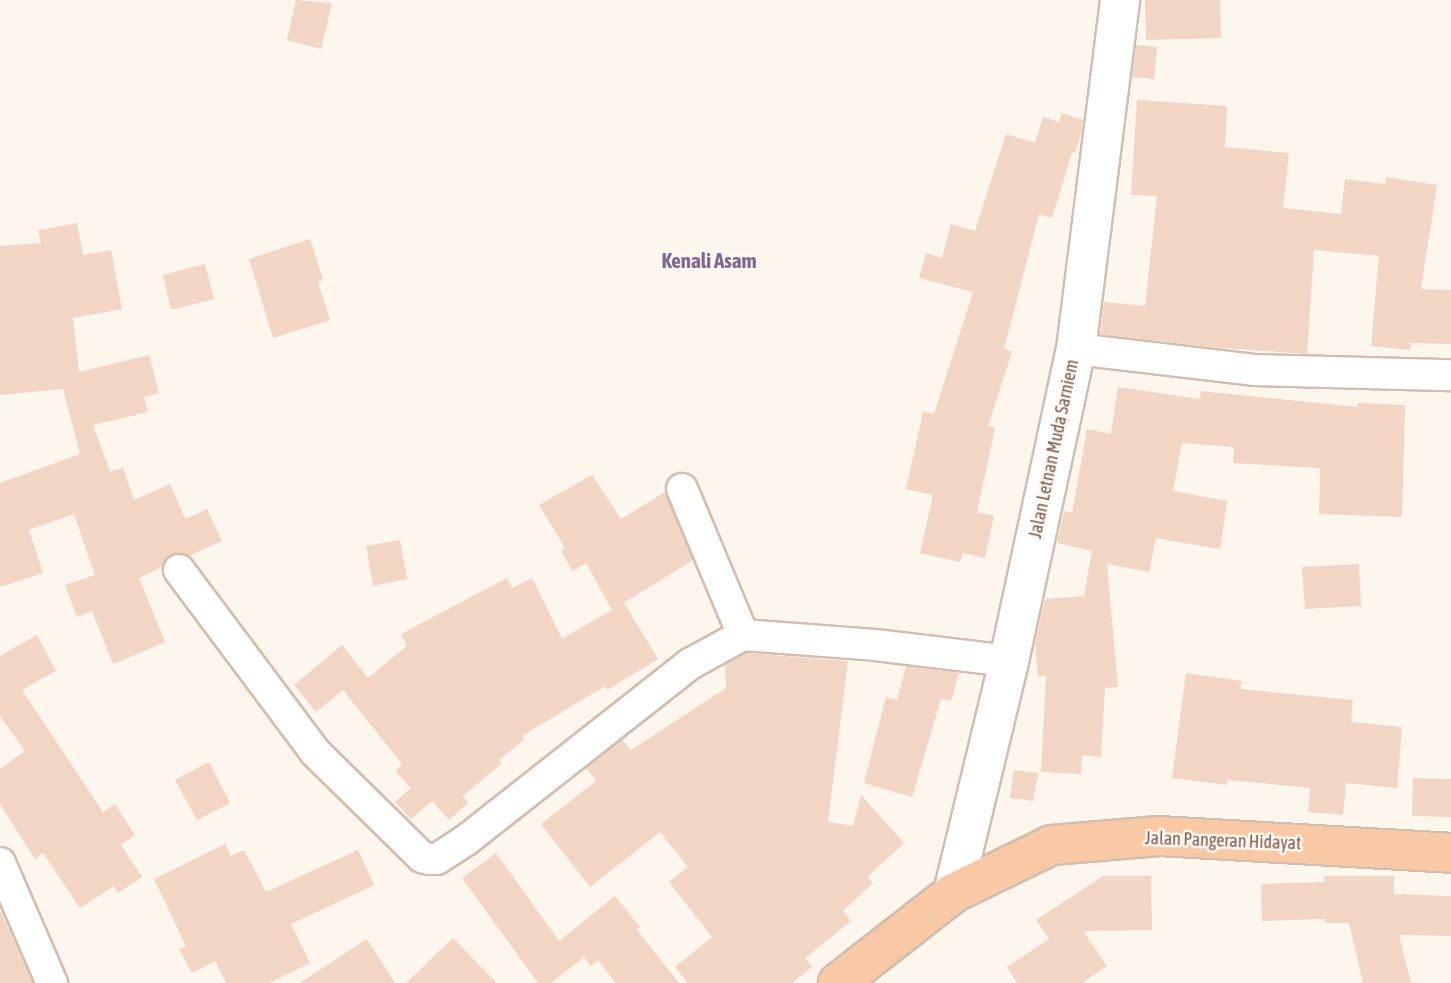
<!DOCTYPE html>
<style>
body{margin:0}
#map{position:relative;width:1451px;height:983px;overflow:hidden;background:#fdf6ec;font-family:"Asap Condensed",sans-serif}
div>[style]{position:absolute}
.building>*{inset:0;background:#f3d5c3}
.roads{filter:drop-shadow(2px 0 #d1beb0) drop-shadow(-2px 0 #d1beb0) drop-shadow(0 2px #d1beb0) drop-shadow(0 -2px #d1beb0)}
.minor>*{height:30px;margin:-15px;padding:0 15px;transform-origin:15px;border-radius:15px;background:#fff}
.secondary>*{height:38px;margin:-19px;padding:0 19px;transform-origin:19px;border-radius:19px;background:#fff}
.trunk>*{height:38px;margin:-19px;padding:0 19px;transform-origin:19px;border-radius:19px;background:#f9c8a4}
span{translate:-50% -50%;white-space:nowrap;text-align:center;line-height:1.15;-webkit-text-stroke:5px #fffaf3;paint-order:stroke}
.street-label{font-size:18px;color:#7a5c4d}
.quarter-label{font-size:21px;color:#846695;font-weight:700}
</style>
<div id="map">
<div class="building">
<div style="clip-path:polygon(296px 0,332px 3px,321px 49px,287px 40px)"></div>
<div style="clip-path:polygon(1145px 0,1220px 0,1221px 38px,1146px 40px)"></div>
<div style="clip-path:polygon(1136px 45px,1157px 47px,1154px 79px,1132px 77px)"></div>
<div style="clip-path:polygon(1137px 100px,1227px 106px,1225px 147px,1289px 153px,1283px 208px,1341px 214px,1345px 179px,1385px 184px,1386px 177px,1437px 185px,1421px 289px,1451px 290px,1451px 344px,1411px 343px,1410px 350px,1371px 346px,1379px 256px,1314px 250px,1307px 354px,1209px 347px,1100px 334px,1104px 302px,1145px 306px,1157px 196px,1131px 195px)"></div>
<div style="clip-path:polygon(1062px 113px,1083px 120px,1081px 134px,1075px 153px,1072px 152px,1052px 218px,1039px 214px,1004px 349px,1012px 352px,988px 426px,995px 428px,977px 512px,994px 516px,985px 558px,963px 553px,960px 562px,920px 553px,933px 495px,906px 489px,923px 412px,934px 414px,973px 292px,919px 278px,926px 253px,942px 258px,951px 224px,975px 231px,1006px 134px,1035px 143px,1043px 117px,1059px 122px)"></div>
<div style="clip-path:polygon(77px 223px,83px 255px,111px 250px,122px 309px,73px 318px,79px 372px,149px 355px,159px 393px,144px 397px,148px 412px,93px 425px,110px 472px,123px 468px,134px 500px,170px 484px,185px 519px,207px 509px,222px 541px,189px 556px,178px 553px,169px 556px,162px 567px,139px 578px,165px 642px,113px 664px,92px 611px,77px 617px,65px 585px,95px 575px,74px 514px,29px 530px,43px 573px,0 587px,0 483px,80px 454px,63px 389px,0 395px,0 246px,41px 243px,38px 230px)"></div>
<div style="clip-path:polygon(310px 239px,323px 280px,318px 282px,330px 320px,273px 338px,249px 259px)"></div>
<div style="clip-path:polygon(205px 264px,214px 299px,171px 310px,163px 275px)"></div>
<div style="clip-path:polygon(1118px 387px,1200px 399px,1201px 391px,1357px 407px,1358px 403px,1405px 405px,1402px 517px,1319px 514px,1320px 468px,1233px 463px,1234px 447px,1182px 443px,1173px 491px,1227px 501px,1220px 549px,1156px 538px,1149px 572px,1107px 564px,1118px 687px,1105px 688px,1101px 757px,1082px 755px,1081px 774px,1041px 772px,1046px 676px,1038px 676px,1035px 643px,1045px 599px,1084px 596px,1092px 551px,1057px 543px,1064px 511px,1072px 513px,1087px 429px,1111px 434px)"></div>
<div style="clip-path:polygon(592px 475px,621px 519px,665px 492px,693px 560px,612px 610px,586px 563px,572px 571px,561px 550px,565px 548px,539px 505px)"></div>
<div style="clip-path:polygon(400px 540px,407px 579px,373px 586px,366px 546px)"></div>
<div style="clip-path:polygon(1359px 564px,1361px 606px,1305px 609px,1302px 567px)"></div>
<div style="clip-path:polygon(507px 578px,512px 588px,532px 578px,562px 639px,624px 603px,658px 659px,607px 690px,605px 686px,522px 736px,525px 739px,499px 760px,502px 763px,463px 796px,468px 803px,449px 820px,432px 801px,411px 819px,395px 802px,411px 788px,395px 771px,402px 764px,343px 690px,316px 712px,294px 685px,342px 645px,368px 678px,407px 646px,401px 634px)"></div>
<div style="clip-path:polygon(37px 635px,56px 671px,22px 690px,103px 812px,115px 804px,135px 835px,121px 845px,142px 877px,118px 893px,114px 886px,80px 908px,43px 853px,35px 859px,0 804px,0 769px,25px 751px,0 716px,0 656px)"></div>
<div style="clip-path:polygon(747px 653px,848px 661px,828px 822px,853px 826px,861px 795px,904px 843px,867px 877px,873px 883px,843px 911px,851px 921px,805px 958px,812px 967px,792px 983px,688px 983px,675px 967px,712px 937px,669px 882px,688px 867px,660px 832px,590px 887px,541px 824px,596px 781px,586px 768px,622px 740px,631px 750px,726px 688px,725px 665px)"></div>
<div style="clip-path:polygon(906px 666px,959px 673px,951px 701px,941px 699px,912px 797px,864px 783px,886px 697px,897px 700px)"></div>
<div style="clip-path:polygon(1186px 673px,1242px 681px,1240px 689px,1353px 700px,1351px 722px,1402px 727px,1397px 788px,1346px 783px,1343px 815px,1308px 812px,1310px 788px,1228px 780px,1227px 785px,1172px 778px)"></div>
<div style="clip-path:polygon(209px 762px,230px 803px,197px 820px,175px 780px)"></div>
<div style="clip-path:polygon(1014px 770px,1038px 773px,1033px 801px,1010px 798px)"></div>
<div style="clip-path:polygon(1413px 778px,1451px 779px,1451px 817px,1412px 816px)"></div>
<div style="clip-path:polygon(225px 844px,231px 856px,244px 850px,266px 892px,358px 850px,374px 885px,291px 924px,310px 963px,269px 983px,226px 983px,215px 961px,192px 973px,179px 949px,186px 946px,154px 879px)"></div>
<div style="clip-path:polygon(496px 853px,559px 941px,615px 896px,640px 927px,637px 930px,679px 983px,616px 983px,598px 960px,591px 966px,584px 957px,551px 983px,538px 983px,462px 878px)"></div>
<div style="clip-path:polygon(1103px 876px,1151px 876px,1152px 930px,1083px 931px,1107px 966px,1082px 983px,1017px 983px,1007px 967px,1049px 939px,1036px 920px)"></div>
<div style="clip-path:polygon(1324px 876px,1394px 876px,1394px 894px,1451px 896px,1451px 936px,1399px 935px,1411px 983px,1363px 983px,1349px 923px,1325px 923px,1325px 919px,1262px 921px,1261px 884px,1325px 882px)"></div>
<div style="clip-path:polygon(0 910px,13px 938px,33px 983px,0 983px)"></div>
<div style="clip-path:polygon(453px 938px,497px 983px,406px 983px)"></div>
<div style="clip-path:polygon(367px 939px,395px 983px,300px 983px)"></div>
</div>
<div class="roads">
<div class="minor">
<div style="left:1076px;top:349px;width:179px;rotate:6.7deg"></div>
<div style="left:1254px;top:370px;width:197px;rotate:1.5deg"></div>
<div style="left:682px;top:489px;width:158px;rotate:67.3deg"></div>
<div style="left:179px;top:570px;width:227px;rotate:53.2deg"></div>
<div style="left:315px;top:752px;width:150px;rotate:44.5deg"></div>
<div style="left:422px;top:857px;width:7px;rotate:16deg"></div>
<div style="left:429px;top:859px;width:8px"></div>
<div style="left:437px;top:859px;width:33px;rotate:-33deg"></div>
<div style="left:465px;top:841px;width:286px;rotate:-38.2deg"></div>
<div style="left:690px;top:664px;width:60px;rotate:-28.7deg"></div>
<div style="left:743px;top:635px;width:132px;rotate:4.3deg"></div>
<div style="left:875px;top:645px;width:135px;rotate:6.8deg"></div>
<div style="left:0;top:863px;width:131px;rotate:66.6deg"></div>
</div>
<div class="secondary">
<div style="left:953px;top:893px;width:239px;rotate:-76.4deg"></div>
<div style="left:1009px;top:661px;width:319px;rotate:-77.9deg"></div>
<div style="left:1076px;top:349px;width:352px;rotate:-82.8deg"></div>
</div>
<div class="trunk">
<div style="left:838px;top:983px;width:146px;rotate:-38deg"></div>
<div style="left:953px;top:893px;width:110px;rotate:-25.9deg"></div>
<div style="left:1052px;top:845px;width:107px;rotate:-4.8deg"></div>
<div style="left:1159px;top:836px;width:292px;rotate:3.3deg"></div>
</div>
</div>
<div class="street-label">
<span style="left:1054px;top:449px;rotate:-78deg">Jalan Letnan Muda Sarniem</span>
<span style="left:1223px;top:841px;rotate:2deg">Jalan Pangeran Hidayat</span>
</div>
<div class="quarter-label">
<span style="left:709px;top:260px">Kenali Asam</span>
</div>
</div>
